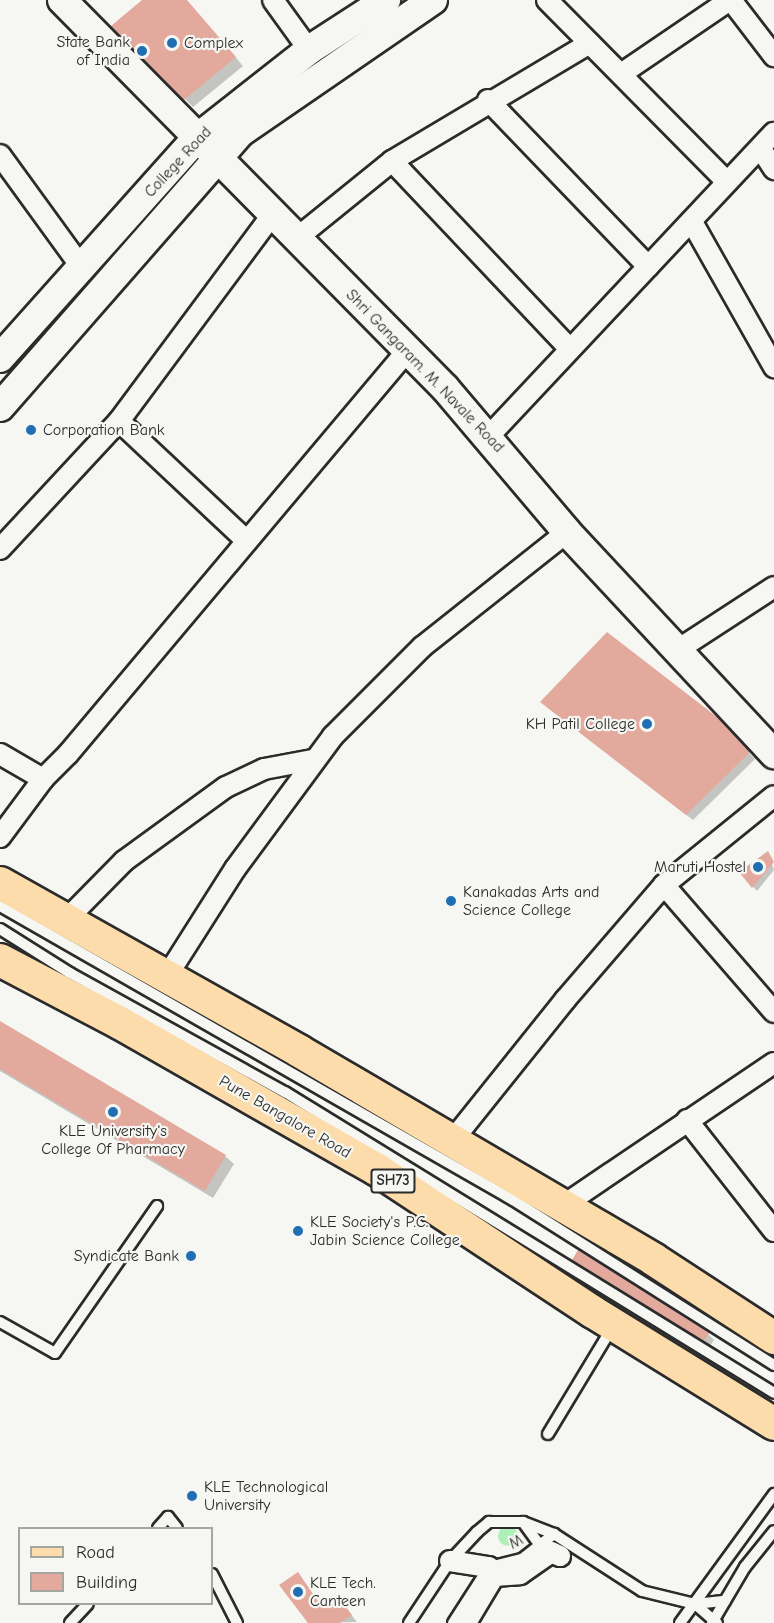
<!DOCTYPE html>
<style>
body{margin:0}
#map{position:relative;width:774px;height:1623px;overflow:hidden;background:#f6f6f2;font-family:"Comic Neue",sans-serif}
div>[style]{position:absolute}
.green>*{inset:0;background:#aeefb8}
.round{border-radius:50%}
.shadow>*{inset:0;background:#0003}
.building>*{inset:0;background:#e2a99c}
.roads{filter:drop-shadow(2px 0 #2b2b2b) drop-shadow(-2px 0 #2b2b2b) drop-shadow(0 2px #2b2b2b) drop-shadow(0 -2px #2b2b2b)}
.lane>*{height:10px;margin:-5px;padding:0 5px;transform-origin:5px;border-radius:5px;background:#f6f6f2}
.street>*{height:20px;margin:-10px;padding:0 10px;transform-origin:10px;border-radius:10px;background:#f6f6f2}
.secondary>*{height:28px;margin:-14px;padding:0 14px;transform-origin:14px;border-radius:14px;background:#f6f6f2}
.primary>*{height:32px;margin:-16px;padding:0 16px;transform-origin:16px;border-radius:16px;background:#fddcac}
.dots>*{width:16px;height:16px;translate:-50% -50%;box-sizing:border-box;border:3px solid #f6f6f2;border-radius:50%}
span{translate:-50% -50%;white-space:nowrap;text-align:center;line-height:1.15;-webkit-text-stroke:4.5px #f6f6f2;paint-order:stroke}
.shield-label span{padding:2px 4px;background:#f6f6f2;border:2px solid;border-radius:4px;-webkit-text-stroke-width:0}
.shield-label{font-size:15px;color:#2b2b2b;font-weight:700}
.poi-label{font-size:16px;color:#2b2b2b}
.right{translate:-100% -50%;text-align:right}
.left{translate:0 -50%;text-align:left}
.street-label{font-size:16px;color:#2b2b2b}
.legend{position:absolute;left:18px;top:1527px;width:195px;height:78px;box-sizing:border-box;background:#f6f6f2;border:2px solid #a5a5a2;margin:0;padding:8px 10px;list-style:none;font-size:18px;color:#2b2b2b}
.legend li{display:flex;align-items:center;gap:12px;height:30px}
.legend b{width:30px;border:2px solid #a5a5a2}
</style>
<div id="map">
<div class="green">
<div class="round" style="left:498px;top:1526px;width:20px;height:20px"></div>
</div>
<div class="shadow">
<div style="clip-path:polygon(144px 0,186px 0,243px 66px,193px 107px,113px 26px)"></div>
<div style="clip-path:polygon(548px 708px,716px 718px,755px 759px,693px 820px)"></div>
<div style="clip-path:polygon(768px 853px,774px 870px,757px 891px,741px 873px)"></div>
<div style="clip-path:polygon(0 1023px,225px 1156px,234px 1164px,213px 1198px,0 1071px)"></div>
<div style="clip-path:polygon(574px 1260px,708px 1334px,714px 1340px,710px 1346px)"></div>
<div style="clip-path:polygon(298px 1574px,323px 1608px,340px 1601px,357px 1622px,307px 1623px)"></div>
</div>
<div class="building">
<div style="clip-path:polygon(142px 0,187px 0,236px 57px,184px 100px,111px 26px)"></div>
<div style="clip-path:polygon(607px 632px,717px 717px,750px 752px,686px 815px,540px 702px)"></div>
<div style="clip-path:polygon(768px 851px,774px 862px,752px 888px,739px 872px)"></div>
<div style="clip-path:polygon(0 1021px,226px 1155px,205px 1191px,0 1069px)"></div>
<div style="clip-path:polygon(578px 1250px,709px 1333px,704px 1341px,572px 1260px)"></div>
<div style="clip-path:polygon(298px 1572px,322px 1607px,340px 1599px,352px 1615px,340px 1623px,308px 1623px,279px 1585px)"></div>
</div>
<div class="roads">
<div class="lane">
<div style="left:0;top:906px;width:591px;rotate:29.82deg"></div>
<div style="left:513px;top:1200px;width:309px;rotate:32.3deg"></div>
<div style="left:0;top:929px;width:83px;rotate:32.2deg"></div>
<div style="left:70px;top:973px;width:246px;rotate:29deg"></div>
<div style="left:285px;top:1092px;width:574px;rotate:31.61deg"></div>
<div style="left:0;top:1322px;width:63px;rotate:29.4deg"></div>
<div style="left:55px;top:1353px;width:179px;rotate:-55.2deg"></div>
<div style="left:548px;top:1434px;width:124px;rotate:-58.9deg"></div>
<div style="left:523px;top:1522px;width:29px;rotate:54deg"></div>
<div style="left:158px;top:1528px;width:15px;rotate:-48deg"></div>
<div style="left:168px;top:1517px;width:14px;rotate:51deg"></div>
<div style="left:212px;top:1574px;width:55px;rotate:63deg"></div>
<div style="left:695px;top:1604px;width:30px;rotate:-6deg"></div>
<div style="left:70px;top:1623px;width:26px;rotate:-47deg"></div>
<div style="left:409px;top:1623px;width:74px;rotate:-56.5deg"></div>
<div style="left:450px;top:1561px;width:40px;rotate:-47deg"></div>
<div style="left:477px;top:1532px;width:16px;rotate:-40deg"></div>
<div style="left:489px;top:1522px;width:34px"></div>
<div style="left:523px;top:1522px;width:33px;rotate:21deg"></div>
<div style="left:554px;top:1534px;width:105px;rotate:32.9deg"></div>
<div style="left:642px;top:1591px;width:55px;rotate:13.8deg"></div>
<div style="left:695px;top:1604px;width:29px;rotate:41deg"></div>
<div style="left:453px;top:1623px;width:67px;rotate:-57.3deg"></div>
<div style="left:489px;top:1567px;width:34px;rotate:-14deg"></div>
<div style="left:522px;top:1559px;width:41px;rotate:-38deg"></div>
<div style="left:680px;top:1623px;width:160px;rotate:-53.9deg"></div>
<div style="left:712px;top:1623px;width:65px;rotate:-59.5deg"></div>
<div style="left:745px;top:1567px;width:46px;rotate:-51.1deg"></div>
</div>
<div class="street">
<div style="left:273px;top:0;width:62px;rotate:54.2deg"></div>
<div style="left:547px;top:0;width:256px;rotate:45.3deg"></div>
<div style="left:731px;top:0;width:71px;rotate:52.5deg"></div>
<div style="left:621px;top:74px;width:132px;rotate:-34.2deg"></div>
<div style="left:488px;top:100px;width:231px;rotate:46.1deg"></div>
<div style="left:761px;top:149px;width:24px;rotate:57deg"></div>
<div style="left:0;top:155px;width:140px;rotate:54deg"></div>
<div style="left:392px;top:161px;width:257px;rotate:46.6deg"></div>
<div style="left:692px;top:222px;width:167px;rotate:60.5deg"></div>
<div style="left:297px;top:238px;width:122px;rotate:-39deg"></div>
<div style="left:392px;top:161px;width:230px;rotate:-30.8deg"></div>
<div style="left:119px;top:421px;width:175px;rotate:43.2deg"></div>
<div style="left:489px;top:436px;width:416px;rotate:-46.8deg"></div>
<div style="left:0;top:549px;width:175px;rotate:-47.1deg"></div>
<div style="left:119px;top:421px;width:258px;rotate:-53.4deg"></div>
<div style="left:676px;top:651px;width:117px;rotate:-33.1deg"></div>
<div style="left:0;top:754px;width:50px;rotate:30.2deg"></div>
<div style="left:0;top:837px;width:72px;rotate:-53.4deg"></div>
<div style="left:43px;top:779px;width:35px;rotate:-45deg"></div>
<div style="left:68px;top:754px;width:527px;rotate:-49.93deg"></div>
<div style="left:664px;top:885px;width:168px;rotate:49.1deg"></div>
<div style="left:68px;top:918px;width:80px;rotate:-45.5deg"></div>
<div style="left:124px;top:861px;width:126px;rotate:-36deg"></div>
<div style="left:226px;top:787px;width:42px;rotate:-25.3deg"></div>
<div style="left:264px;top:769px;width:49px;rotate:-10.6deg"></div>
<div style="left:167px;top:976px;width:127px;rotate:-57.6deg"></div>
<div style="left:235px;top:869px;width:165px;rotate:-53.6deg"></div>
<div style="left:333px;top:736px;width:126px;rotate:-45deg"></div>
<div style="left:422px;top:647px;width:185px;rotate:-38.4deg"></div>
<div style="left:687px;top:1120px;width:141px;rotate:51.9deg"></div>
<div style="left:452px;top:1141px;width:181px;rotate:-51.3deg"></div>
<div style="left:565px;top:1000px;width:152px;rotate:-49.3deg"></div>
<div style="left:664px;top:885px;width:141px;rotate:-39deg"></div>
<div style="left:561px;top:1207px;width:257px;rotate:-34.1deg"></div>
<div style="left:450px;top:1561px;width:39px;rotate:9deg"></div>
<div style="left:489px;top:1567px;width:10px;rotate:61deg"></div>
<div style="left:466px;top:1623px;width:55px;rotate:-59.2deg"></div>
<div style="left:494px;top:1576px;width:26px;rotate:-4deg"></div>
<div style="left:520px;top:1574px;width:38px;rotate:-35deg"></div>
<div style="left:551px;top:1552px;width:10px;rotate:24deg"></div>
</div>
<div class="secondary">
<div style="left:62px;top:0;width:545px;rotate:45.37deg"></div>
<div style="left:445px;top:388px;width:189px;rotate:49.7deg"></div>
<div style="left:567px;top:532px;width:304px;rotate:47deg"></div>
<div style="left:0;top:358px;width:294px;rotate:-48.2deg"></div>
<div style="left:196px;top:139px;width:144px;rotate:-38.2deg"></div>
<div style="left:309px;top:50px;width:92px;rotate:-33deg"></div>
<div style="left:0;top:407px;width:366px;rotate:-48.8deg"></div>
<div style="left:241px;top:132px;width:233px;rotate:-34.5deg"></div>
</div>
<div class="primary">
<div style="left:0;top:883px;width:343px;rotate:29.3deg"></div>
<div style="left:299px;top:1051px;width:411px;rotate:30.4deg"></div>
<div style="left:653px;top:1259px;width:145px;rotate:33.1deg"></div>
<div style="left:0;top:960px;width:136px;rotate:27.7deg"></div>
<div style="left:120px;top:1023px;width:295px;rotate:29.7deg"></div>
<div style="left:376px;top:1169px;width:260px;rotate:33.4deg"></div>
<div style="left:593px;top:1312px;width:213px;rotate:31.7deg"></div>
</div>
</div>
<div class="dots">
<div style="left:172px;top:43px;background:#1f6fb2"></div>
<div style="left:142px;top:51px;background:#1f6fb2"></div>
<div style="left:31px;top:430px;background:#1f6fb2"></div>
<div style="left:647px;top:724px;background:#1f6fb2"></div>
<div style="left:758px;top:867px;background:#1f6fb2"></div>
<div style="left:451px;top:901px;background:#1f6fb2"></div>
<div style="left:113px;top:1112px;background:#1f6fb2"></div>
<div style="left:298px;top:1231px;background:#1f6fb2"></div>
<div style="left:191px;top:1256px;background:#1f6fb2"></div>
<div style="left:192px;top:1496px;background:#1f6fb2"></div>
<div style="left:298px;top:1592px;background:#1f6fb2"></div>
</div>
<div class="shield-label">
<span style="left:393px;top:1181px">SH73</span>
</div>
<div class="poi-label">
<span class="right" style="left:130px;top:51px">State Bank<br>of India</span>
<span class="left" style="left:184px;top:43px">Complex</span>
<span class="left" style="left:43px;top:430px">Corporation Bank</span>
<span class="right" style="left:635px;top:724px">KH Patil College</span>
<span class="right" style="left:746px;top:867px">Maruti Hostel</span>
<span class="left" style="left:463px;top:901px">Kanakadas Arts and<br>Science College</span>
<span style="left:113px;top:1140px">KLE University's<br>College Of Pharmacy</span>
<span class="left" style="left:310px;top:1231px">KLE Society's P.C.<br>Jabin Science College</span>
<span class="right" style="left:179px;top:1256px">Syndicate Bank</span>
<span class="left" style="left:204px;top:1496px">KLE Technological<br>University</span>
<span class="left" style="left:310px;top:1592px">KLE Tech.<br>Canteen</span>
</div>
<div class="street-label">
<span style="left:178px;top:162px;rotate:-47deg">College Road</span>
<span style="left:425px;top:371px;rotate:46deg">Shri Gangaram. M. Navale Road</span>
<span style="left:285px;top:1117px;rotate:30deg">Pune Bangalore Road</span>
<span style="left:516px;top:1542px;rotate:-29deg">M</span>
</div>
<ul class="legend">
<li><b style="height:8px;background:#fddcac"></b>Road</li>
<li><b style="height:16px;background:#e2a99c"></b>Building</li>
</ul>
</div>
